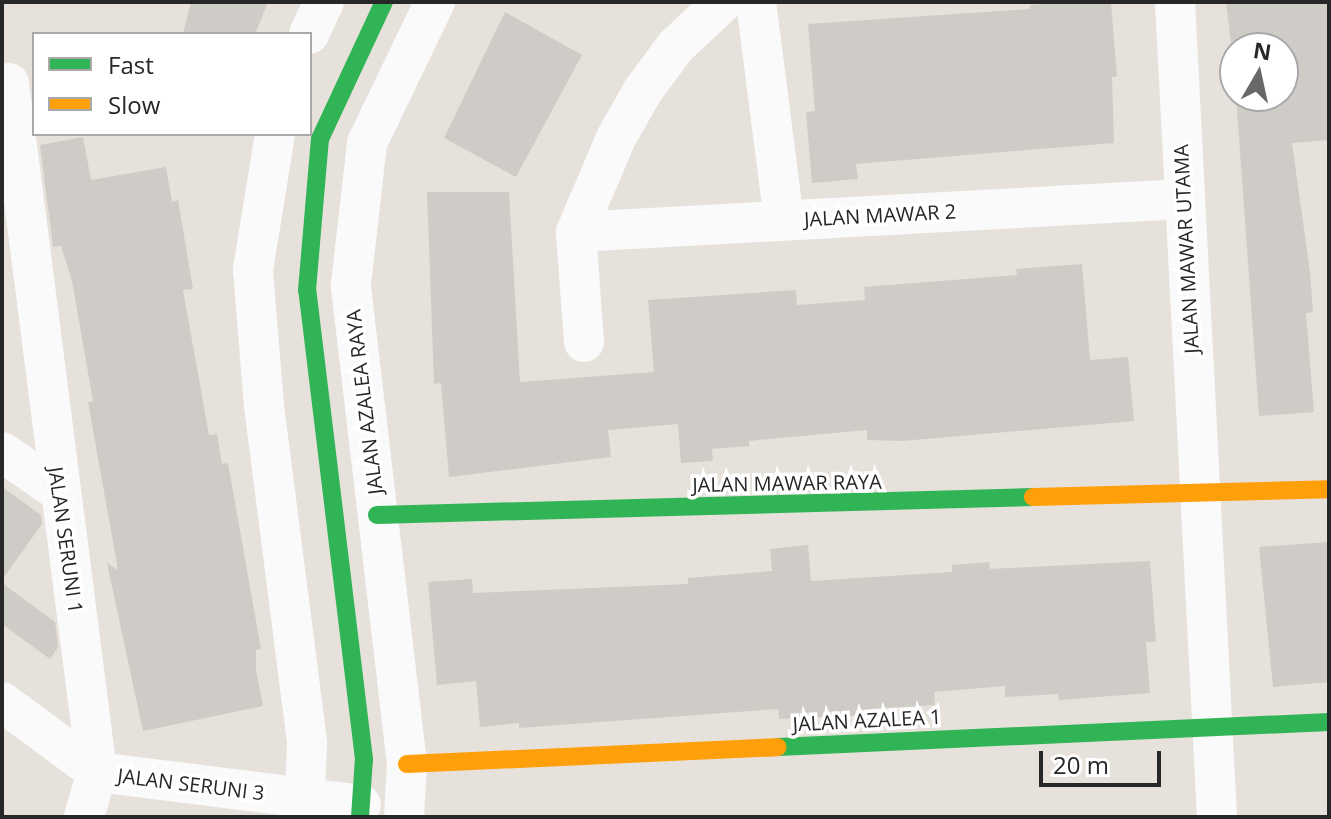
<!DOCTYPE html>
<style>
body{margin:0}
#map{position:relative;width:1331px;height:819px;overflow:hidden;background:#e7e1db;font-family:"Open Sans",sans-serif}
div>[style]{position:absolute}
.building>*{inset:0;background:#cfcbc6}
.street>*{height:40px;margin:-20px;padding:0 20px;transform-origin:20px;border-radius:20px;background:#fbfafa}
.fast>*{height:18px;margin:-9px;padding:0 9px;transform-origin:9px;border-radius:9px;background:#30b455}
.slow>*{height:18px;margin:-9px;padding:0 9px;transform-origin:9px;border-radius:9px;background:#ff9f0a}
span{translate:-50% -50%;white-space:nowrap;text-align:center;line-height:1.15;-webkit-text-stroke:7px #fff;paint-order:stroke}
.street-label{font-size:20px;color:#272727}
.frame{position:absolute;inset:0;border:4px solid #272727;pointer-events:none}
.legend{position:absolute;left:32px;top:32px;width:280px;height:104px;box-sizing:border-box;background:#fff;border:2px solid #a9a9a9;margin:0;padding:10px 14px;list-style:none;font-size:24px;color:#272727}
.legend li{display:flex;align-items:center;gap:16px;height:40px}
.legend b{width:40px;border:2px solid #a9a9a9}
.north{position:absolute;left:1219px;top:32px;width:80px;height:80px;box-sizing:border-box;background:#fff;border:2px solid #a9a9a9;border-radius:50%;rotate:9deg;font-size:22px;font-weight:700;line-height:32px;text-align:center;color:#272727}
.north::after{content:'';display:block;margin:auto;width:28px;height:36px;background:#6a6866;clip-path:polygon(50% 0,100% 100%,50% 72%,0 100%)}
.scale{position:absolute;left:1039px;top:751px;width:122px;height:36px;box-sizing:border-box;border:4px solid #272727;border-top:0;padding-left:10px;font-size:24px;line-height:28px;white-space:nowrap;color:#272727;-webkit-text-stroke:6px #fff;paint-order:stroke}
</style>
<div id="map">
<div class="building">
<div style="clip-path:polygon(191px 2px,268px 2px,255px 34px,183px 34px)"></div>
<div style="clip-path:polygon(1070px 2px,1111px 2px,1117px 77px,1112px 77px,1114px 143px,856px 164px,858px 179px,812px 183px,806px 112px,815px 111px,808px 24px,1030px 9px,1030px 5px)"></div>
<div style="clip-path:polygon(1226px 2px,1329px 2px,1329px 140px,1292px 143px,1310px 272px,1313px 312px,1306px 313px,1314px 412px,1259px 416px,1236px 96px,1283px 96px,1283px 48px,1235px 48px,1235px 77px)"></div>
<div style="clip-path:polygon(505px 12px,582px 55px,516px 177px,444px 138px)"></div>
<div style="clip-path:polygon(83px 137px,91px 180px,166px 167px,172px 202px,178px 200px,193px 289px,183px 290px,209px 435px,217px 434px,222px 464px,228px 463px,261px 649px,256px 650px,256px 670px,263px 706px,143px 731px,107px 563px,118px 570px,88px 402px,93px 401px,72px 281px,61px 246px,53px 247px,40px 145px)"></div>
<div style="clip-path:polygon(427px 192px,509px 192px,520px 382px,654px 372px,648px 300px,796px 290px,797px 305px,865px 300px,864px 287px,1017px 275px,1016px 269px,1082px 264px,1090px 360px,1128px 357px,1134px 421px,902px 441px,867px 440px,867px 430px,749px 441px,749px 446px,712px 449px,713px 461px,681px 463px,678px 424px,608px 430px,611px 457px,449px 477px,441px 383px,434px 384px)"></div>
<div style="clip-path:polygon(2px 487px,41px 515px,42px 524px,2px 580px)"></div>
<div style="clip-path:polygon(1329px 542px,1329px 682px,1273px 687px,1259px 547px)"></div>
<div style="clip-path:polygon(808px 545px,811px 581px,952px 572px,952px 565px,989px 562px,990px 569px,1150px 561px,1156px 642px,1146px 642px,1150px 693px,1059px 700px,1058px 694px,1005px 697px,1005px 686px,934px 692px,935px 705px,870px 709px,870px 715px,779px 719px,778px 709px,519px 728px,519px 723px,480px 727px,476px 681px,437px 685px,428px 582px,472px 579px,473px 593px,688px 584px,688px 578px,772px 571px,770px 549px)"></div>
<div style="clip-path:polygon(2px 583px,55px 622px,58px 647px,50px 659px,2px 624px)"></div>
</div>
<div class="street">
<div style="left:756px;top:2px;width:220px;rotate:82.7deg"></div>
<div style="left:1175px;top:2px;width:816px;rotate:87.05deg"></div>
<div style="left:309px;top:34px;width:35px;rotate:-65deg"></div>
<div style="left:9px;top:83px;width:695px;rotate:82.72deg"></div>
<div style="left:97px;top:772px;width:47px;rotate:106.1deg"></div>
<div style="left:275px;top:134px;width:138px;rotate:99.2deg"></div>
<div style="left:253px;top:270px;width:136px;rotate:85.4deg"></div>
<div style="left:264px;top:406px;width:340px;rotate:82.7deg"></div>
<div style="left:307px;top:743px;width:74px;rotate:92.3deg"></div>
<div style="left:576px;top:232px;width:609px;rotate:-3.11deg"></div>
<div style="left:584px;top:342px;width:110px;rotate:-94.2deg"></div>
<div style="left:576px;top:232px;width:102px;rotate:-66.9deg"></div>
<div style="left:616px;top:138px;width:53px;rotate:-60.5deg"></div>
<div style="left:642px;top:92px;width:56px;rotate:-53.7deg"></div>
<div style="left:675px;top:47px;width:66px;rotate:-43.2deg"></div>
<div style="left:2px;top:452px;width:70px;rotate:34.6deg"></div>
<div style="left:2px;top:702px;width:118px;rotate:36.4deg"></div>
<div style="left:97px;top:772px;width:266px;rotate:7.1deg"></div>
<div style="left:404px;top:817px;width:53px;rotate:-86.8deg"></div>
<div style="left:407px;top:764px;width:483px;rotate:-96.7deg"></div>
<div style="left:351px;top:284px;width:142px;rotate:-83.5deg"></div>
<div style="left:367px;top:143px;width:157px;rotate:-64.3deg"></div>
</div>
<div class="fast">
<div style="left:377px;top:515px;width:656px;rotate:-1.57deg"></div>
<div style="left:778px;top:747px;width:552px;rotate:-2.6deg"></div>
<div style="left:360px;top:817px;width:58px;rotate:-86.1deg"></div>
<div style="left:364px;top:759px;width:472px;rotate:-96.9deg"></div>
<div style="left:307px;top:290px;width:152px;rotate:-85.1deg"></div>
<div style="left:320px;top:139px;width:151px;rotate:-65deg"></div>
</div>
<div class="slow">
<div style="left:1033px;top:497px;width:296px;rotate:-1.5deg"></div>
<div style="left:407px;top:764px;width:371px;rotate:-2.6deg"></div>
</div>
<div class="street-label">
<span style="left:880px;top:215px;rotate:-3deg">JALAN MAWAR 2</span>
<span style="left:1186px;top:249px;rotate:-93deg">JALAN MAWAR UTAMA</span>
<span style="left:364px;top:402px;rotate:-97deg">JALAN AZALEA RAYA</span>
<span style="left:787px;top:483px;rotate:-1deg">JALAN MAWAR RAYA</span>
<span style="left:66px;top:540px;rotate:82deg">JALAN SERUNI 1</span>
<span style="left:867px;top:720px;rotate:-3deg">JALAN AZALEA 1</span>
<span style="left:191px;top:784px;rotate:7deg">JALAN SERUNI 3</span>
</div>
<div class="frame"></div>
<ul class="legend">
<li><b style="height:10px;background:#30b455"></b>Fast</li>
<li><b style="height:10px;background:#ff9f0a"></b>Slow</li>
</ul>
<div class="north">N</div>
<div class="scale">20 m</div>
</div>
